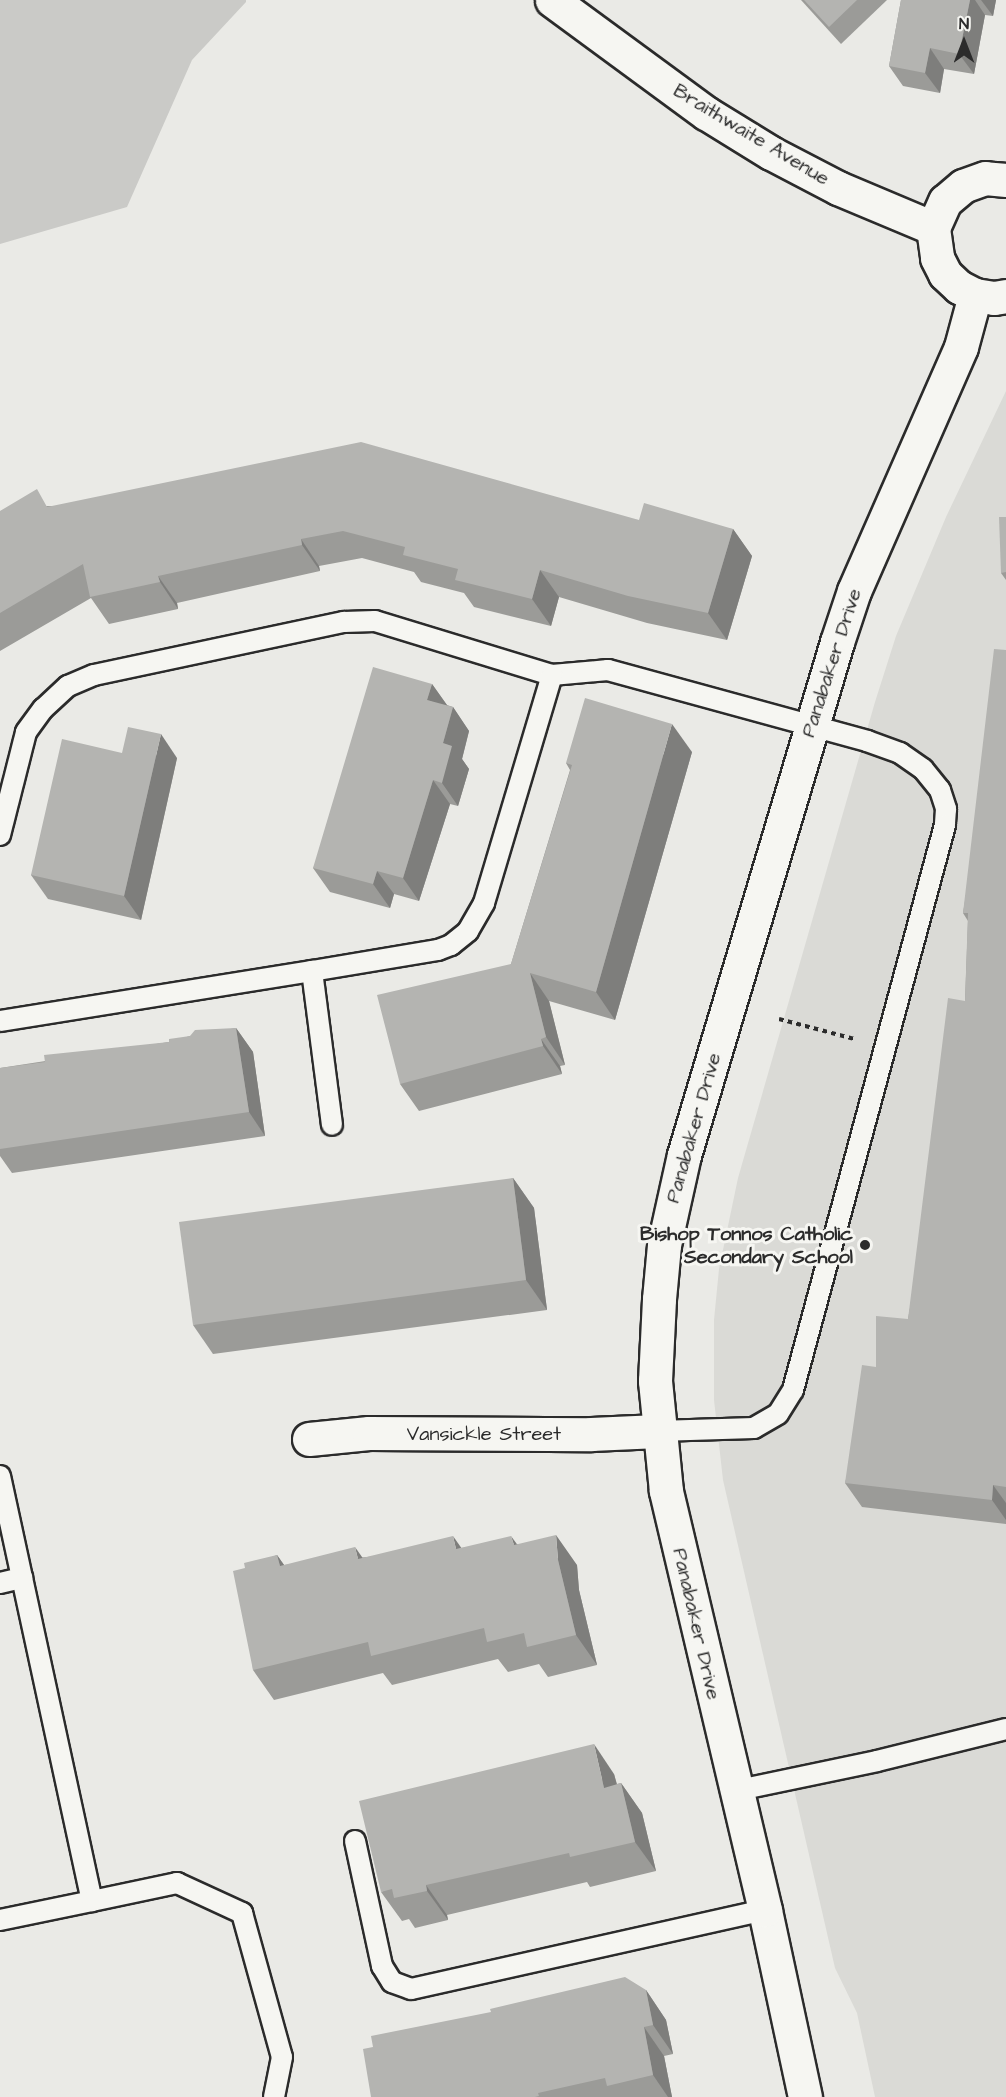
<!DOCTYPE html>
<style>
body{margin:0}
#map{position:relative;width:1006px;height:2097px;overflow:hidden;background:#eaeae6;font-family:"Architects Daughter",sans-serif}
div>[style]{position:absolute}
.built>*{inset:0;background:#dadad6}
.green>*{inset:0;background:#cacac7}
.path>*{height:4px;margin-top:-2px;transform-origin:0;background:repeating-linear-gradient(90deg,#2b2b2b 0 4.5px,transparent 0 9px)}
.roads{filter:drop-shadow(2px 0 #2b2b2b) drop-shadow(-2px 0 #2b2b2b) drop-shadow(0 2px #2b2b2b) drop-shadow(0 -2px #2b2b2b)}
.service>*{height:20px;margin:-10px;padding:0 10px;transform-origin:10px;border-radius:10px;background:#f6f6f2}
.minor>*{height:33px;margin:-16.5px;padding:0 16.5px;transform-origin:16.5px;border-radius:16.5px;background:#f6f6f2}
.wall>*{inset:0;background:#9b9b98}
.shaded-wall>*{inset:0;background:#7e7e7c}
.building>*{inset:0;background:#b4b4b1}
.dots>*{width:16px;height:16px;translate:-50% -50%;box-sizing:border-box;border:3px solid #f6f6f2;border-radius:50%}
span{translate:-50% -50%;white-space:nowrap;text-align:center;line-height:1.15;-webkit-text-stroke:6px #f6f6f2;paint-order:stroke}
.street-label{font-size:20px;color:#2b2b2b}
.poi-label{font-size:20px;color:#2b2b2b;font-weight:700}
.right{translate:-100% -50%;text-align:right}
.north{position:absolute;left:934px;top:12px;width:60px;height:60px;-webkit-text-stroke:4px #f6f6f2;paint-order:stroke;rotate:0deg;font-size:16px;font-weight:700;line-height:24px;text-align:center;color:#2b2b2b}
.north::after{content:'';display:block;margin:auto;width:21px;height:27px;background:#2b2b2b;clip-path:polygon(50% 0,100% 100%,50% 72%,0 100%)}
</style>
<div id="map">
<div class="built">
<div style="clip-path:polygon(1006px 391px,1006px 2097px,875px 2097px,857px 2013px,835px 1968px,723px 1480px,714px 1400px,714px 1320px,719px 1269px,738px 1178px,875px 702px,896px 636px,946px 517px)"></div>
</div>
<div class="green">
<div style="clip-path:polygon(0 0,246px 0,246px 2px,192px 60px,127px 207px,0 244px)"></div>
</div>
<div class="path">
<div style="left:779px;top:1019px;width:78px;rotate:14.9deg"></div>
</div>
<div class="roads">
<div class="service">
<div style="left:0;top:835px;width:106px;rotate:-75.8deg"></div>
<div style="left:26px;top:732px;width:29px;rotate:-54deg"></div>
<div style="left:43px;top:709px;width:34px;rotate:-43deg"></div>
<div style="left:68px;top:686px;width:28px;rotate:-23deg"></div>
<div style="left:94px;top:675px;width:256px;rotate:-12deg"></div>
<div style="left:344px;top:622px;width:31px;rotate:-2deg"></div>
<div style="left:375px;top:621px;width:185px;rotate:17deg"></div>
<div style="left:552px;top:675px;width:56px;rotate:-5.1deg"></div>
<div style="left:608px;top:670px;width:269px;rotate:15.3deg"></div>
<div style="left:867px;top:741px;width:35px;rotate:20deg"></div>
<div style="left:900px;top:753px;width:28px;rotate:35deg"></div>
<div style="left:923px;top:769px;width:27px;rotate:51deg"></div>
<div style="left:940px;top:790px;width:20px;rotate:72deg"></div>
<div style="left:946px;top:809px;width:16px;rotate:94deg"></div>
<div style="left:945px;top:825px;width:585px;rotate:105.06deg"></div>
<div style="left:793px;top:1390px;width:28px;rotate:122deg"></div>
<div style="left:778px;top:1414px;width:28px;rotate:150deg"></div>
<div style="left:754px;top:1428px;width:96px;rotate:178.2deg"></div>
<div style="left:312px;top:971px;width:155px;rotate:82.6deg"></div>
<div style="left:0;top:1021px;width:316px;rotate:-9.1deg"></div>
<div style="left:312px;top:971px;width:128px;rotate:-9.5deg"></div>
<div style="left:438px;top:950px;width:14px;rotate:-21deg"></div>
<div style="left:451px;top:945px;width:22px;rotate:-39deg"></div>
<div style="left:468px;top:931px;width:32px;rotate:-60deg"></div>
<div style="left:484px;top:903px;width:238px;rotate:-73.4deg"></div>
<div style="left:0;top:1476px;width:435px;rotate:77.8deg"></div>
<div style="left:92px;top:1901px;width:94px;rotate:168.3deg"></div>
<div style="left:0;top:1583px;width:23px;rotate:-13deg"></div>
<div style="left:734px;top:1791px;width:146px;rotate:-11.8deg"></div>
<div style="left:877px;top:1761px;width:133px;rotate:-13.9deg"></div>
<div style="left:355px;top:1841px;width:128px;rotate:77.8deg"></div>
<div style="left:382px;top:1966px;width:19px;rotate:58deg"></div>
<div style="left:392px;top:1982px;width:20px;rotate:20deg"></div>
<div style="left:411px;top:1989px;width:363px;rotate:-12.6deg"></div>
<div style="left:92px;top:1901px;width:87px;rotate:-12deg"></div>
<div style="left:177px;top:1883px;width:72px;rotate:24.8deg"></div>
<div style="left:242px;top:1913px;width:149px;rotate:74.5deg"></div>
<div style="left:282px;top:2057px;width:41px;rotate:101.3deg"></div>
</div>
<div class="minor">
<div style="left:552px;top:0;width:191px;rotate:36.3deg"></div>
<div style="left:706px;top:113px;width:76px;rotate:31.6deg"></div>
<div style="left:771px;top:153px;width:76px;rotate:27.6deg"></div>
<div style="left:838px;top:188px;width:103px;rotate:22.8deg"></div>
<div style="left:1006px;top:180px;width:21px;rotate:-175deg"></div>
<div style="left:985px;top:178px;width:23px;rotate:160deg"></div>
<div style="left:963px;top:186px;width:23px;rotate:140deg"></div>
<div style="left:945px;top:201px;width:30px;rotate:114deg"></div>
<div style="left:933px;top:228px;width:30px;rotate:82deg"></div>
<div style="left:937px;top:258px;width:18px;rotate:63deg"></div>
<div style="left:945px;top:274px;width:19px;rotate:43deg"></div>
<div style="left:959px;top:287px;width:18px;rotate:27deg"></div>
<div style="left:975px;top:295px;width:19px;rotate:9deg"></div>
<div style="left:994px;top:298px;width:12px;rotate:-9deg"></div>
<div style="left:309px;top:1439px;width:60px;rotate:-5.7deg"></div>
<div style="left:369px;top:1433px;width:222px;rotate:0.3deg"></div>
<div style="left:591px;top:1434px;width:67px;rotate:-2.6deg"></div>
<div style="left:805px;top:2097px;width:191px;rotate:-102.1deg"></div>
<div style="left:765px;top:1910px;width:431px;rotate:-103.3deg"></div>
<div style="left:666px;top:1491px;width:111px;rotate:-95.7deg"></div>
<div style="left:655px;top:1381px;width:82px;rotate:-87.2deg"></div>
<div style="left:659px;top:1299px;width:54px;rotate:-84.7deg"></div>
<div style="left:664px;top:1245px;width:92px;rotate:-77.5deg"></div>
<div style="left:684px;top:1155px;width:535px;rotate:-73.39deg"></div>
<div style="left:837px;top:642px;width:54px;rotate:-71.6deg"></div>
<div style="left:854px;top:591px;width:266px;rotate:-66.3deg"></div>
<div style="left:961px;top:347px;width:54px;rotate:-74.9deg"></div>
</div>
</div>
<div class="wall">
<div style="clip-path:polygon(801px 0,887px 0,841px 44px)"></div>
<div style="clip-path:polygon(901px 0,996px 0,993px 16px,985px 15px,974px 74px,944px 69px,940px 93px,903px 86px,889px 66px)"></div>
<div style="clip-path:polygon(48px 506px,639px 520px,733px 529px,752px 556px,727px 640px,647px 623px,559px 597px,551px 626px,474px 607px,464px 593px,421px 582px,414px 572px,362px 558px,319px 566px,320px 571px,177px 603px,178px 609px,109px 624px,91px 598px,0 651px,0 511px)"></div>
<div style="clip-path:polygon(1006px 517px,1006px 580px,1001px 573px)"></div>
<div style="clip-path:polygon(1006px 650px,1006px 1524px,862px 1507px,845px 1483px,876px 1367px,908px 1319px,965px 1001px,968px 921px,963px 913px)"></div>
<div style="clip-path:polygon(432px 684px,447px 705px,453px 707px,469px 731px,462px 759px,469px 769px,458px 806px,450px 804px,419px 901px,394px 894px,390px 908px,330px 892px,313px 868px)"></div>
<div style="clip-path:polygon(692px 752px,615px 1020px,549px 1001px,565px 1065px,560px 1066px,562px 1074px,419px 1111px,400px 1084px,511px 964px,570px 770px,566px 763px)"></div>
<div style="clip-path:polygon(122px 753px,177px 758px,141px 920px,48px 899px,31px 875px)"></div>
<div style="clip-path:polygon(236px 1028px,253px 1052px,265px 1136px,12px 1173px,0 1156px,0 1068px,169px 1042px,190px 1036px)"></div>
<div style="clip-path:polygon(513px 1178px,534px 1208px,547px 1310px,213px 1354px,193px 1325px)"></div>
<div style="clip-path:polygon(517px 1544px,577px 1565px,579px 1590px,597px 1665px,548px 1677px,539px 1664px,508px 1672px,498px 1659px,392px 1685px,383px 1673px,274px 1700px,253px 1670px,245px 1568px,277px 1555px,284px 1565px,461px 1548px)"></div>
<div style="clip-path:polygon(614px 1774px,617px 1784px,621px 1783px,642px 1813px,656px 1871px,590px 1887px,587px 1882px,447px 1915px,448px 1920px,415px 1928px,409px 1919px,402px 1921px,381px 1892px)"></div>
<div style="clip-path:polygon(646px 1990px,666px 2020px,673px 2054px,664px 2056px,672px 2097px,371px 2097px)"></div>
</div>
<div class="shaded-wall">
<div style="clip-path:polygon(970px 0,975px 0,985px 15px,974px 74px,959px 54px)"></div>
<div style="clip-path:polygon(981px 0,996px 0,993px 16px)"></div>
<div style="clip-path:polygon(930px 48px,944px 69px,940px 93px,925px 73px)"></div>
<div style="clip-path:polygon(733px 529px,752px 556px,727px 640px,708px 613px)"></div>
<div style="clip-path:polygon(301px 539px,319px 566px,320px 571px,302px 545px)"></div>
<div style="clip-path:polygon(540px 570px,559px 597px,551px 626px,532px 599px)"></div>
<div style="clip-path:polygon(158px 576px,177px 603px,178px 609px,160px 582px)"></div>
<div style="clip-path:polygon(432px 684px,449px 708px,427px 700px)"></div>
<div style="clip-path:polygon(453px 707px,469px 731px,462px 759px,469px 769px,458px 806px,442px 783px,443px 743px)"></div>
<div style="clip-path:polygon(672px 724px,692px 752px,615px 1020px,596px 992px)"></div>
<div style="clip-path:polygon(161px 734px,177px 758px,141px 920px,124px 896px)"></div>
<div style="clip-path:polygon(433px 780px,450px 804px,419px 901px,403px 878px)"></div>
<div style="clip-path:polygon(377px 871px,394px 894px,390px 908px,373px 884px)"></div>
<div style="clip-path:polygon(530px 973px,549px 1001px,565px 1065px,546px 1037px)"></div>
<div style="clip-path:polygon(236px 1028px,253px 1052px,265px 1136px,249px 1112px)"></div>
<div style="clip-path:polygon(541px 1039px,560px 1066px,562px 1074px,543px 1046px)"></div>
<div style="clip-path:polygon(513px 1178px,534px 1208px,547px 1310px,526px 1280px)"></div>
<div style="clip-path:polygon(993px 1485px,1006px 1503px,1006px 1520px,992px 1500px)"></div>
<div style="clip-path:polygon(556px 1535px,577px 1565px,579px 1590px,597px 1665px,576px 1635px,558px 1560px)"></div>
<div style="clip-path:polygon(453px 1536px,474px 1566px,456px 1549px)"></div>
<div style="clip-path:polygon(511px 1536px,532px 1565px,514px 1545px)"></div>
<div style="clip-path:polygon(355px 1547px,376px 1577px,358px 1559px)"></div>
<div style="clip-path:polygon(277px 1555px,298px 1585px,280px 1566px)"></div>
<div style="clip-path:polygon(594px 1744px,614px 1774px,625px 1817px,604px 1788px)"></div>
<div style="clip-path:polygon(621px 1783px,642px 1813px,656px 1871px,635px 1842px)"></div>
<div style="clip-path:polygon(426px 1885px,447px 1915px,448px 1920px,427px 1891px)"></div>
<div style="clip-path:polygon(646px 1990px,666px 2020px,673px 2054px,653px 2025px)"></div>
<div style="clip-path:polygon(644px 2027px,664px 2056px,672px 2097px,668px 2097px,653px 2075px)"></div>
</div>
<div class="building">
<div style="clip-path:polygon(804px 0,857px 0,829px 27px)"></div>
<div style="clip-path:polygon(901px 0,970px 0,959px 54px,930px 48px,925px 73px,889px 66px)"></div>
<div style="clip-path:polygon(361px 442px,639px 520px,644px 503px,733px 529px,708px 613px,628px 596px,540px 570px,532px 599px,455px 580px,458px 569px,403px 555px,405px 547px,343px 531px,301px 539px,302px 545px,158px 576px,160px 582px,90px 597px,83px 564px,0 613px,0 511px,37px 489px,47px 507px)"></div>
<div style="clip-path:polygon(999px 517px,1006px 517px,1006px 572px,1001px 573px)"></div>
<div style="clip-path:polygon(994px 649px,1006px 650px,1006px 1487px,993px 1485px,992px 1500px,845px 1483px,862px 1365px,876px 1367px,876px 1316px,908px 1319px,948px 998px,965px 1001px,968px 913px,963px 913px)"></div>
<div style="clip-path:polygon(373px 667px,432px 684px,427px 700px,453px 707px,443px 743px,452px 746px,442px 783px,433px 780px,403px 878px,377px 871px,373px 884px,313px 868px)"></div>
<div style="clip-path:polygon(585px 698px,672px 724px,596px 992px,530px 973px,546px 1037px,541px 1039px,543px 1046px,400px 1084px,377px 995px,511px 964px,572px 765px,566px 763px)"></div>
<div style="clip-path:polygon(128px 727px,161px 734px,124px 896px,31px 875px,62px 739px,122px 753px)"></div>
<div style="clip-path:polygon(236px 1028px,249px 1112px,0 1149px,0 1068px,45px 1062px,44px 1055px,169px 1042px,169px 1039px,190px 1036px,195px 1030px)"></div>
<div style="clip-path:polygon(513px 1178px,526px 1280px,193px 1325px,179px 1222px)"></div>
<div style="clip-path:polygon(556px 1535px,558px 1560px,576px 1635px,527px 1647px,524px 1633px,487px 1642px,484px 1628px,371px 1656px,368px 1642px,253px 1670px,233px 1571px,245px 1568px,244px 1563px,277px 1555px,280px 1566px,355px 1547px,358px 1559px,453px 1536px,456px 1549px,511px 1536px,514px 1545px)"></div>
<div style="clip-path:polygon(594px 1744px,604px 1788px,621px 1783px,635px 1842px,570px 1857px,569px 1853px,426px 1885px,427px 1891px,394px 1898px,392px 1889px,381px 1892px,359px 1801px)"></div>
<div style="clip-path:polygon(625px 1977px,646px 1990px,653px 2025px,644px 2027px,653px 2075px,607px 2086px,605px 2078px,538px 2093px,539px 2096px,535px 2097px,371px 2097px,363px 2049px,373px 2047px,371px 2036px,491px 2012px,490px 2009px)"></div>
</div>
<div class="dots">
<div style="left:865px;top:1245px;background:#2b2b2b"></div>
</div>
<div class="street-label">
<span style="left:751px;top:135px;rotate:31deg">Braithwaite Avenue</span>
<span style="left:832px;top:663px;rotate:-72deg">Panabaker Drive</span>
<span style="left:694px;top:1128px;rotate:-74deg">Panabaker Drive</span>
<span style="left:484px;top:1434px">Vansickle Street</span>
<span style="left:696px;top:1624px;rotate:77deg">Panabaker Drive</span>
</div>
<div class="poi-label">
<span class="right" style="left:853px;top:1246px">Bishop Tonnos Catholic<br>Secondary School</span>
</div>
<div class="north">N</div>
</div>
